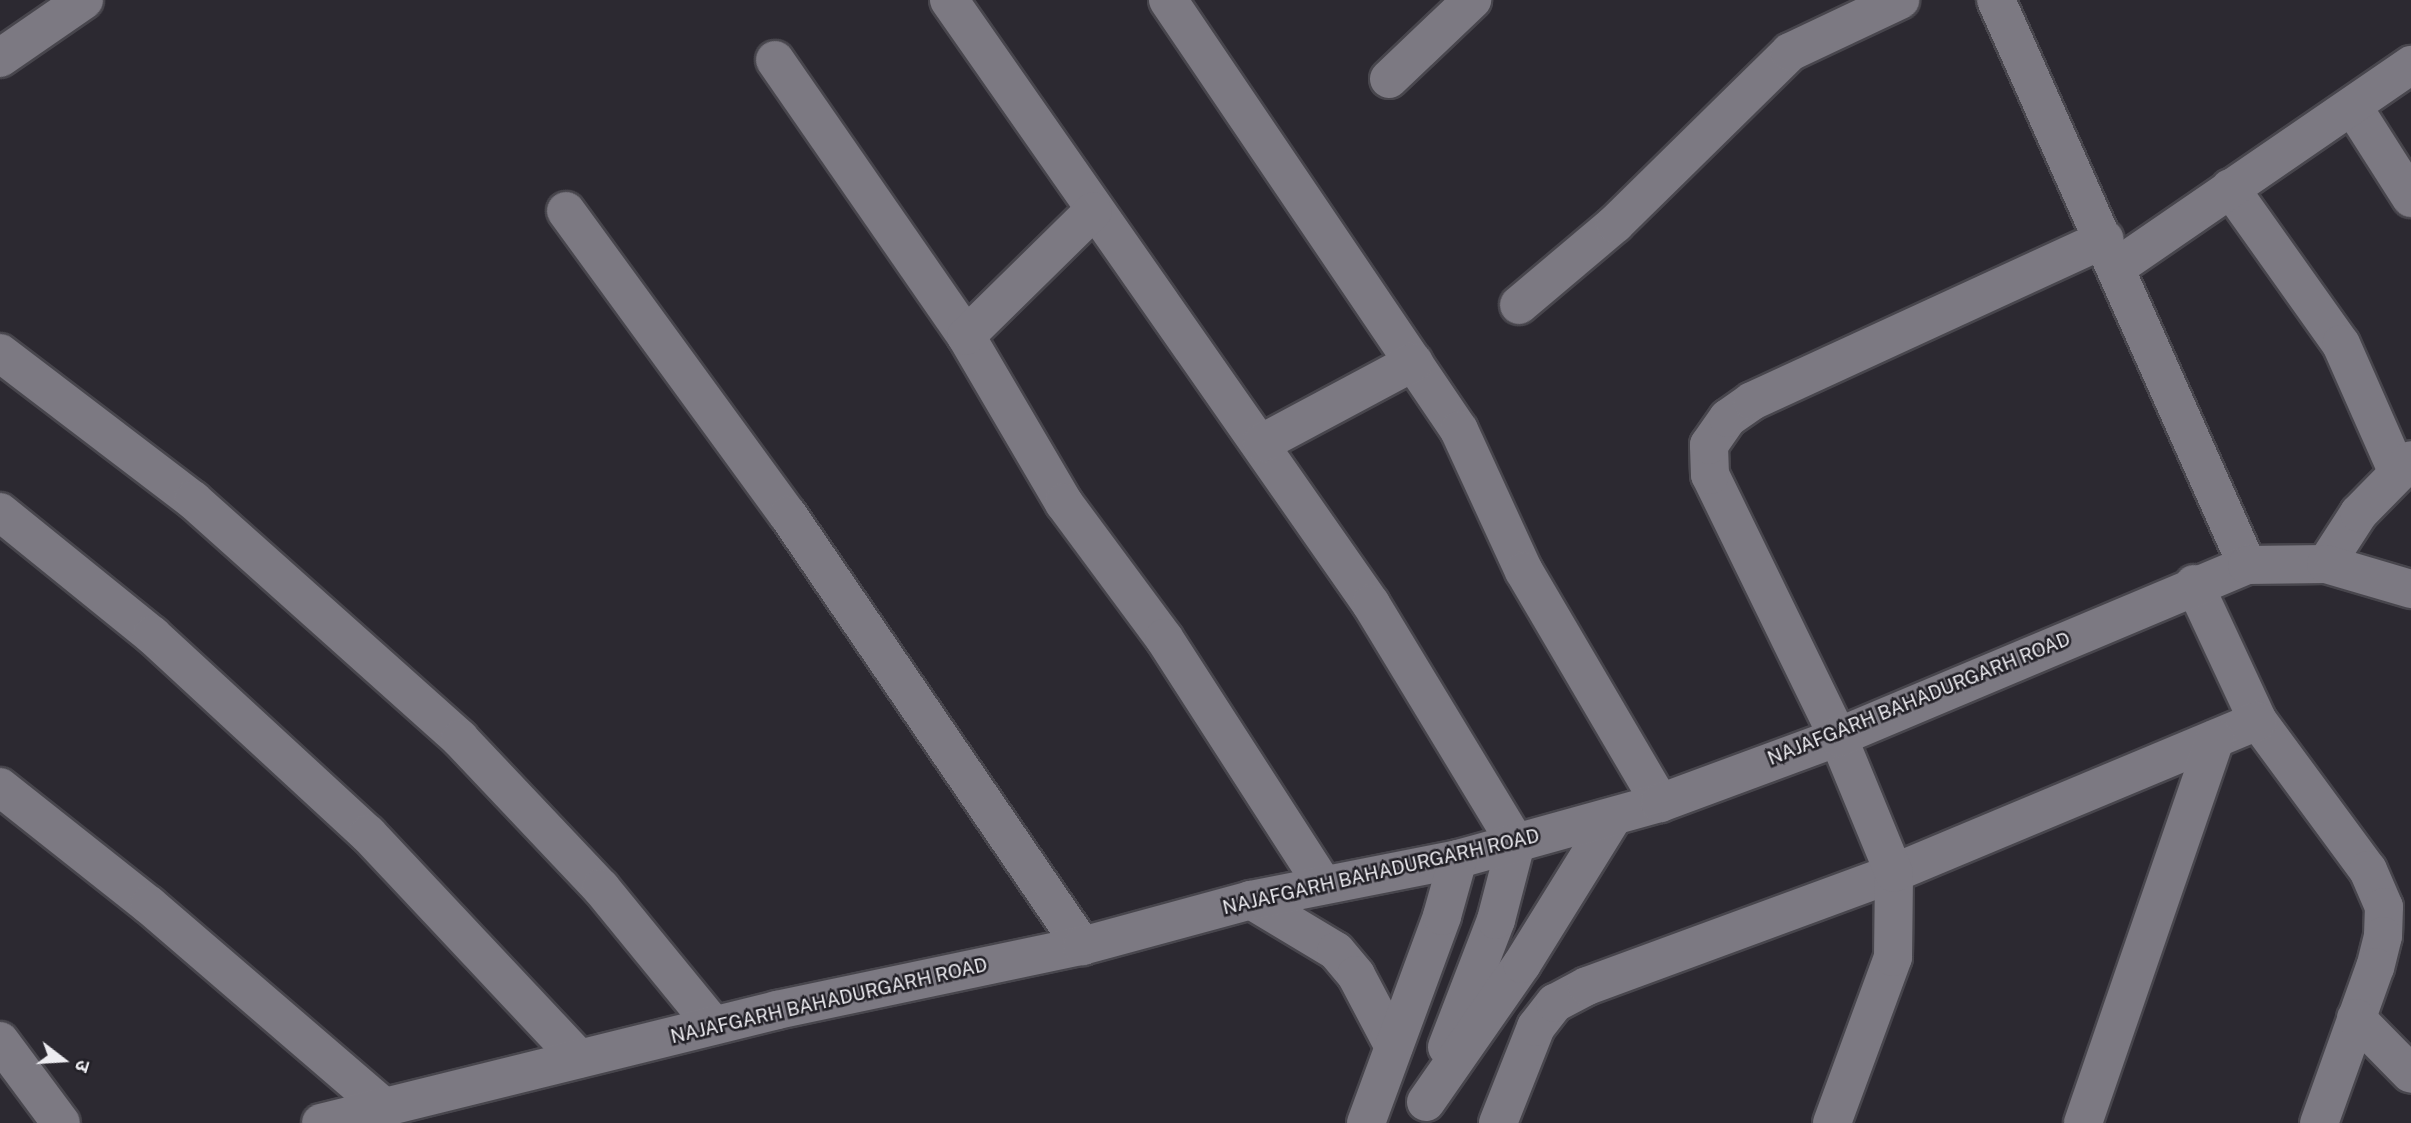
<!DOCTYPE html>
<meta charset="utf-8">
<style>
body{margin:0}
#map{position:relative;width:2411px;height:1123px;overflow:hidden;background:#2c2931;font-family:"Public Sans","Noto Sans Devanagari",sans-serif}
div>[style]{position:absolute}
.roads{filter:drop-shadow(2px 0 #48464d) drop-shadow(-2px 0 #48464d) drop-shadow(0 2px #48464d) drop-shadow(0 -2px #48464d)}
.minor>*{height:38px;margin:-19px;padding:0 19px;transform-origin:19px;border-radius:19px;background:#7c7982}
.tertiary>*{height:38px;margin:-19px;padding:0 19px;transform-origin:19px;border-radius:19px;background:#7c7982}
span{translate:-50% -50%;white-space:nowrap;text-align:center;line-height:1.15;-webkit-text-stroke:5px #222027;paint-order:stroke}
.street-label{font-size:19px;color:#edecf1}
.north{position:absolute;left:28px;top:1025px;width:70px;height:70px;-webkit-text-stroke:5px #222027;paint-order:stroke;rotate:107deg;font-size:19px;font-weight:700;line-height:28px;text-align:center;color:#edecf1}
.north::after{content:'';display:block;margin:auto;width:24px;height:32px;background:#edecf1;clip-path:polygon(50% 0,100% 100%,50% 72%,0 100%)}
</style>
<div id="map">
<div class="roads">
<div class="minor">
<div style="left:949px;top:0;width:737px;rotate:55.06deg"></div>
<div style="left:1371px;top:604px;width:280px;rotate:58.8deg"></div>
<div style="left:1168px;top:0;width:519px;rotate:55.91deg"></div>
<div style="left:1459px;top:430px;width:155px;rotate:65.3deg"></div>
<div style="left:1524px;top:571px;width:269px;rotate:59.6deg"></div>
<div style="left:0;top:58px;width:102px;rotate:-34.6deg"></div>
<div style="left:775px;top:60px;width:336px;rotate:55.3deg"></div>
<div style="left:966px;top:336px;width:194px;rotate:59.6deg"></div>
<div style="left:1064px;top:503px;width:168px;rotate:53.5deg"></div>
<div style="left:1164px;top:638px;width:294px;rotate:57.2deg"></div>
<div style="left:1389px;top:79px;width:115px;rotate:-43.6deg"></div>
<div style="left:2353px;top:107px;width:108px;rotate:57.5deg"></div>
<div style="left:2230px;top:188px;width:191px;rotate:54.6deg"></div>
<div style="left:2341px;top:344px;width:139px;rotate:66.2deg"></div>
<div style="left:566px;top:211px;width:376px;rotate:53.9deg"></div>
<div style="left:788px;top:515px;width:522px;rotate:55.7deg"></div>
<div style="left:2117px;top:267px;width:357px;rotate:-34.5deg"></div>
<div style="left:1519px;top:305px;width:126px;rotate:-40.2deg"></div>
<div style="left:1615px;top:224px;width:245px;rotate:-44.5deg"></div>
<div style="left:1790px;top:52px;width:122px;rotate:-25.3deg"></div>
<div style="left:966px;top:336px;width:178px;rotate:-44.5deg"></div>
<div style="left:0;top:353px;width:243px;rotate:37.3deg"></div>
<div style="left:193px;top:500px;width:358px;rotate:41.8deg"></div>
<div style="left:460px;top:739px;width:205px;rotate:46.6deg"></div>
<div style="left:601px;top:888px;width:177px;rotate:50.7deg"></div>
<div style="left:1262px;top:443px;width:172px;rotate:-28.1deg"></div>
<div style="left:0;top:512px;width:196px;rotate:39deg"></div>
<div style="left:152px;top:635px;width:294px;rotate:42.7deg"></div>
<div style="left:368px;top:834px;width:308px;rotate:46.8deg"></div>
<div style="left:2326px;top:564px;width:61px;rotate:-57.1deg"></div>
<div style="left:2359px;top:513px;width:74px;rotate:-45.5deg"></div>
<div style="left:2194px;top:584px;width:151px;rotate:65deg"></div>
<div style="left:2258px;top:721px;width:185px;rotate:53.6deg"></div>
<div style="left:2368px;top:870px;width:40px;rotate:66.6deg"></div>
<div style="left:2384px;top:907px;width:29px;rotate:92deg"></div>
<div style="left:2383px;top:936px;width:32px;rotate:104deg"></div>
<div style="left:2375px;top:967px;width:166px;rotate:109.7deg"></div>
<div style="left:0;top:787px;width:190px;rotate:38.4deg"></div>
<div style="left:149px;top:905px;width:310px;rotate:40.7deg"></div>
<div style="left:2356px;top:1018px;width:78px;rotate:45.5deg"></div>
<div style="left:0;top:1041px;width:102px;rotate:53.4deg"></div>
<div style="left:1498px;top:1123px;width:103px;rotate:-68.4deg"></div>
<div style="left:1536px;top:1027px;width:31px;rotate:-52deg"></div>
<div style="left:1555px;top:1003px;width:36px;rotate:-28deg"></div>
<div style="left:1587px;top:986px;width:327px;rotate:-20.2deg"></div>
<div style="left:1894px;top:873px;width:394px;rotate:-22.7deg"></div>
<div style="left:1832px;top:1123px;width:177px;rotate:-69.8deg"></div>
<div style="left:1893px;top:957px;width:84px;rotate:-89.3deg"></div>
<div style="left:1894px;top:873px;width:147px;rotate:-112.4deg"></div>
<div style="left:1838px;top:737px;width:292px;rotate:-116deg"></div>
<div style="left:1710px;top:475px;width:30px;rotate:-92deg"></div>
<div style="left:1709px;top:445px;width:33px;rotate:-55deg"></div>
<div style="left:1728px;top:418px;width:29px;rotate:-35deg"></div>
<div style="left:1752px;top:401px;width:388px;rotate:-24.7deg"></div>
<div style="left:2083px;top:1123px;width:406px;rotate:-71deg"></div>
</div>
<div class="tertiary">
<div style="left:1996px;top:0;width:618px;rotate:66.05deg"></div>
<div style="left:1251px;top:900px;width:99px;rotate:31deg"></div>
<div style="left:1336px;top:951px;width:31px;rotate:50deg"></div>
<div style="left:1356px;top:975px;width:81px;rotate:62.2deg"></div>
<div style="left:1447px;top:1047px;width:136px;rotate:-68.9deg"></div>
<div style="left:1496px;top:920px;width:80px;rotate:-75.4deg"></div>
<div style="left:1426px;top:1102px;width:168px;rotate:-55.2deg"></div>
<div style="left:1522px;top:964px;width:173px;rotate:-58.2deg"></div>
<div style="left:321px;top:1123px;width:470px;rotate:-13.9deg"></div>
<div style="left:777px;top:1010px;width:312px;rotate:-11.9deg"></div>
<div style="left:1082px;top:946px;width:175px;rotate:-15.2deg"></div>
<div style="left:1251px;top:900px;width:211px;rotate:-11.2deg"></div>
<div style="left:1458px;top:859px;width:210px;rotate:-15.5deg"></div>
<div style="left:1660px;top:803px;width:190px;rotate:-20.3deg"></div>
<div style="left:1838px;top:737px;width:444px;rotate:-22.8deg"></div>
<div style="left:2247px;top:565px;width:79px;rotate:-0.7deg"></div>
<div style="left:2326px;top:564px;width:89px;rotate:16.4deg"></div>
<div style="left:1366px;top:1123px;width:221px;rotate:-69.8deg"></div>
<div style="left:1442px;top:916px;width:59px;rotate:-74.3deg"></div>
</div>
</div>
<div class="street-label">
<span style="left:1919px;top:699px;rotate:-22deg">NAJAFGARH BAHADURGARH ROAD</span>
<span style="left:1381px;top:872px;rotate:-13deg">NAJAFGARH BAHADURGARH ROAD</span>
<span style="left:829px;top:1001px;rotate:-13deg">NAJAFGARH BAHADURGARH ROAD</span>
</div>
<div class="north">उ</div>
</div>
